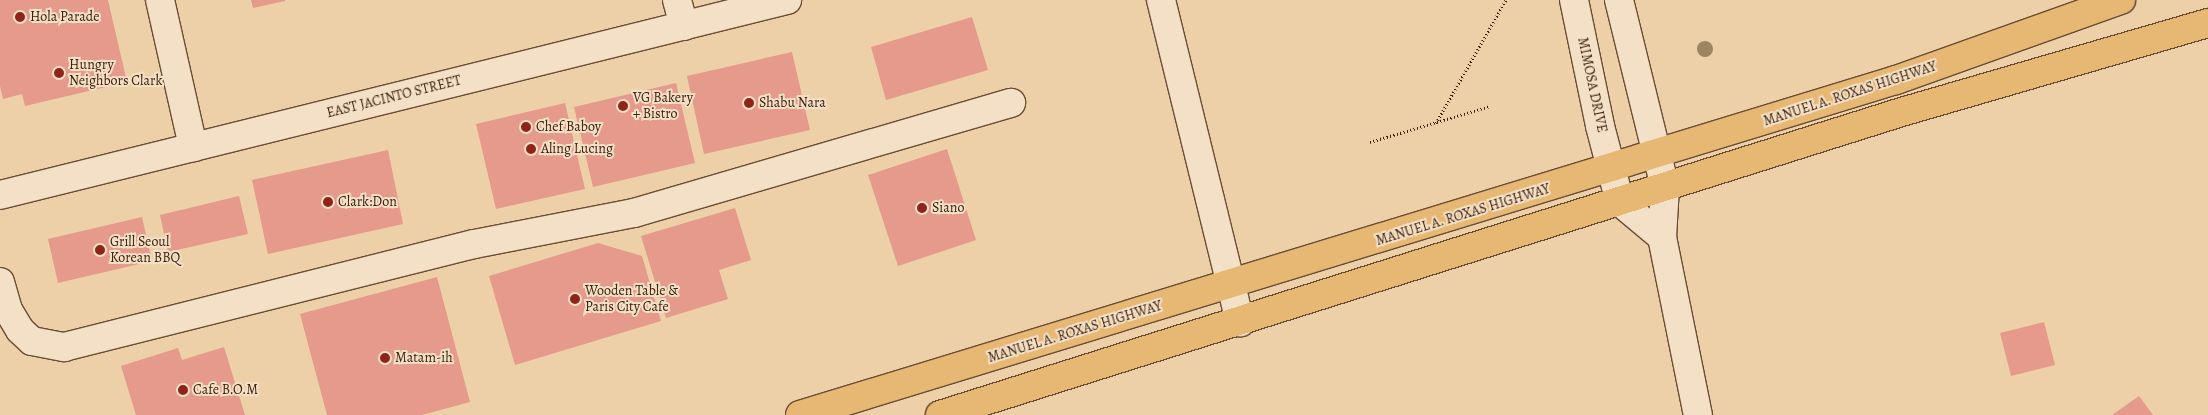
<!DOCTYPE html>
<style>
body{margin:0}
#map{position:relative;width:2208px;height:415px;overflow:hidden;background:#edd0a7;font-family:Alegreya,serif}
div>[style]{position:absolute}
.building>*{inset:0;background:#e59a8c}
.path>*{height:3px;margin-top:-1.5px;transform-origin:0;background:repeating-linear-gradient(90deg,#3d200d 0 1px,transparent 0 3.5px)}
.roads{filter:drop-shadow(1px 0 #694c34) drop-shadow(-1px 0 #694c34) drop-shadow(0 1px #694c34) drop-shadow(0 -1px #694c34)}
.minor>*{height:28px;margin:-14px;padding:0 14px;transform-origin:14px;border-radius:14px;background:#f3e0c6}
.major>*{height:28px;margin:-14px;padding:0 14px;transform-origin:14px;border-radius:14px;background:#e6b874}
.trees>*{width:16px;height:16px;margin:-8px;border-radius:50%;background:#9d8563}
.dots>*{width:14px;height:14px;translate:-50% -50%;box-sizing:border-box;border:2px solid #f3e0c6;border-radius:50%}
span{translate:-50% -50%;white-space:nowrap;text-align:center;line-height:1.15;-webkit-text-stroke:4px #f3e0c6;paint-order:stroke}
.poi-label{font-size:14px;color:#3d200d}
.left{translate:0 -50%;text-align:left}
.street-label{font-size:14px;color:#3d200d}
</style>
<div id="map">
<div class="building">
<div style="clip-path:polygon(0 0,108px 0,127px 82px,25px 106px,22px 94px,3px 99px,0 86px)"></div>
<div style="clip-path:polygon(251px 0,285px 0,285px 1px,253px 8px)"></div>
<div style="clip-path:polygon(972px 17px,988px 70px,886px 100px,871px 47px)"></div>
<div style="clip-path:polygon(792px 52px,810px 130px,704px 154px,687px 76px)"></div>
<div style="clip-path:polygon(676px 83px,695px 163px,593px 187px,574px 107px)"></div>
<div style="clip-path:polygon(565px 103px,585px 189px,496px 209px,476px 124px)"></div>
<div style="clip-path:polygon(947px 149px,976px 240px,898px 266px,868px 175px)"></div>
<div style="clip-path:polygon(388px 150px,403px 224px,268px 254px,252px 180px)"></div>
<div style="clip-path:polygon(239px 196px,248px 234px,168px 252px,160px 215px)"></div>
<div style="clip-path:polygon(735px 208px,751px 260px,719px 270px,728px 299px,666px 318px,641px 236px)"></div>
<div style="clip-path:polygon(142px 217px,152px 261px,58px 283px,48px 239px)"></div>
<div style="clip-path:polygon(598px 243px,642px 256px,661px 321px,515px 365px,489px 276px)"></div>
<div style="clip-path:polygon(437px 277px,470px 402px,422px 415px,327px 415px,300px 314px)"></div>
<div style="clip-path:polygon(2044px 322px,2055px 365px,2011px 376px,2000px 333px)"></div>
<div style="clip-path:polygon(224px 347px,245px 415px,136px 415px,121px 366px,178px 348px,182px 360px)"></div>
<div style="clip-path:polygon(2139px 396px,2153px 415px,2112px 415px)"></div>
</div>
<div class="path">
<div style="left:1436px;top:123px;width:142px;rotate:-60.4deg"></div>
<div style="left:1370px;top:142px;width:125px;rotate:-16.7deg"></div>
</div>
<div class="roads">
<div class="minor">
<div style="left:160px;top:0;width:151px;rotate:77.3deg"></div>
<div style="left:677px;top:0;width:27px;rotate:75deg"></div>
<div style="left:1161px;top:0;width:332px;rotate:76.2deg"></div>
<div style="left:1574px;top:0;width:129px;rotate:78.3deg"></div>
<div style="left:1600px;top:126px;width:79px;rotate:75.3deg"></div>
<div style="left:1620px;top:202px;width:55px;rotate:39.8deg"></div>
<div style="left:1619px;top:0;width:193px;rotate:76.2deg"></div>
<div style="left:1665px;top:187px;width:50px;rotate:93.4deg"></div>
<div style="left:1662px;top:237px;width:182px;rotate:78.6deg"></div>
<div style="left:0;top:195px;width:811px;rotate:-13.92deg"></div>
<div style="left:0;top:282px;width:29px;rotate:74deg"></div>
<div style="left:8px;top:310px;width:23px;rotate:59deg"></div>
<div style="left:20px;top:330px;width:16px;rotate:43deg"></div>
<div style="left:32px;top:341px;width:33px;rotate:11deg"></div>
<div style="left:64px;top:347px;width:423px;rotate:-14.1deg"></div>
<div style="left:474px;top:244px;width:163px;rotate:-11deg"></div>
<div style="left:634px;top:213px;width:393px;rotate:-16.3deg"></div>
</div>
<div class="major">
<div style="left:800px;top:415px;width:1146px;rotate:-17deg"></div>
<div style="left:1896px;top:80px;width:239px;rotate:-19.6deg"></div>
<div style="left:940px;top:415px;width:1012px;rotate:-17.49deg"></div>
<div style="left:1905px;top:111px;width:316px;rotate:-16.2deg"></div>
</div>
</div>
<div class="trees">
<div style="left:1705px;top:49px"></div>
</div>
<div class="dots">
<div style="left:20px;top:17px;background:#8f2418"></div>
<div style="left:59px;top:73px;background:#8f2418"></div>
<div style="left:749px;top:103px;background:#8f2418"></div>
<div style="left:623px;top:106px;background:#8f2418"></div>
<div style="left:526px;top:127px;background:#8f2418"></div>
<div style="left:531px;top:149px;background:#8f2418"></div>
<div style="left:328px;top:202px;background:#8f2418"></div>
<div style="left:922px;top:208px;background:#8f2418"></div>
<div style="left:100px;top:250px;background:#8f2418"></div>
<div style="left:575px;top:299px;background:#8f2418"></div>
<div style="left:385px;top:358px;background:#8f2418"></div>
<div style="left:183px;top:390px;background:#8f2418"></div>
</div>
<div class="poi-label">
<span class="left" style="left:30px;top:17px">Hola Parade</span>
<span class="left" style="left:69px;top:73px">Hungry<br>Neighbors Clark</span>
<span class="left" style="left:633px;top:106px">VG Bakery<br>+ Bistro</span>
<span class="left" style="left:759px;top:103px">Shabu Nara</span>
<span class="left" style="left:536px;top:127px">Chef Baboy</span>
<span class="left" style="left:541px;top:149px">Aling Lucing</span>
<span class="left" style="left:338px;top:202px">Clark:Don</span>
<span class="left" style="left:932px;top:208px">Siano</span>
<span class="left" style="left:110px;top:250px">Grill Seoul<br>Korean BBQ</span>
<span class="left" style="left:585px;top:299px">Wooden Table &amp;<br>Paris City Cafe</span>
<span class="left" style="left:395px;top:358px">Matam-ih</span>
<span class="left" style="left:193px;top:390px">Cafe B.O.M</span>
</div>
<div class="street-label">
<span style="left:1592px;top:85px;rotate:78deg">MIMOSA DRIVE</span>
<span style="left:1850px;top:94px;rotate:-18deg">MANUEL A. ROXAS HIGHWAY</span>
<span style="left:394px;top:97px;rotate:-14deg">EAST JACINTO STREET</span>
<span style="left:1463px;top:215px;rotate:-17deg">MANUEL A. ROXAS HIGHWAY</span>
<span style="left:1075px;top:332px;rotate:-17deg">MANUEL A. ROXAS HIGHWAY</span>
</div>
</div>
